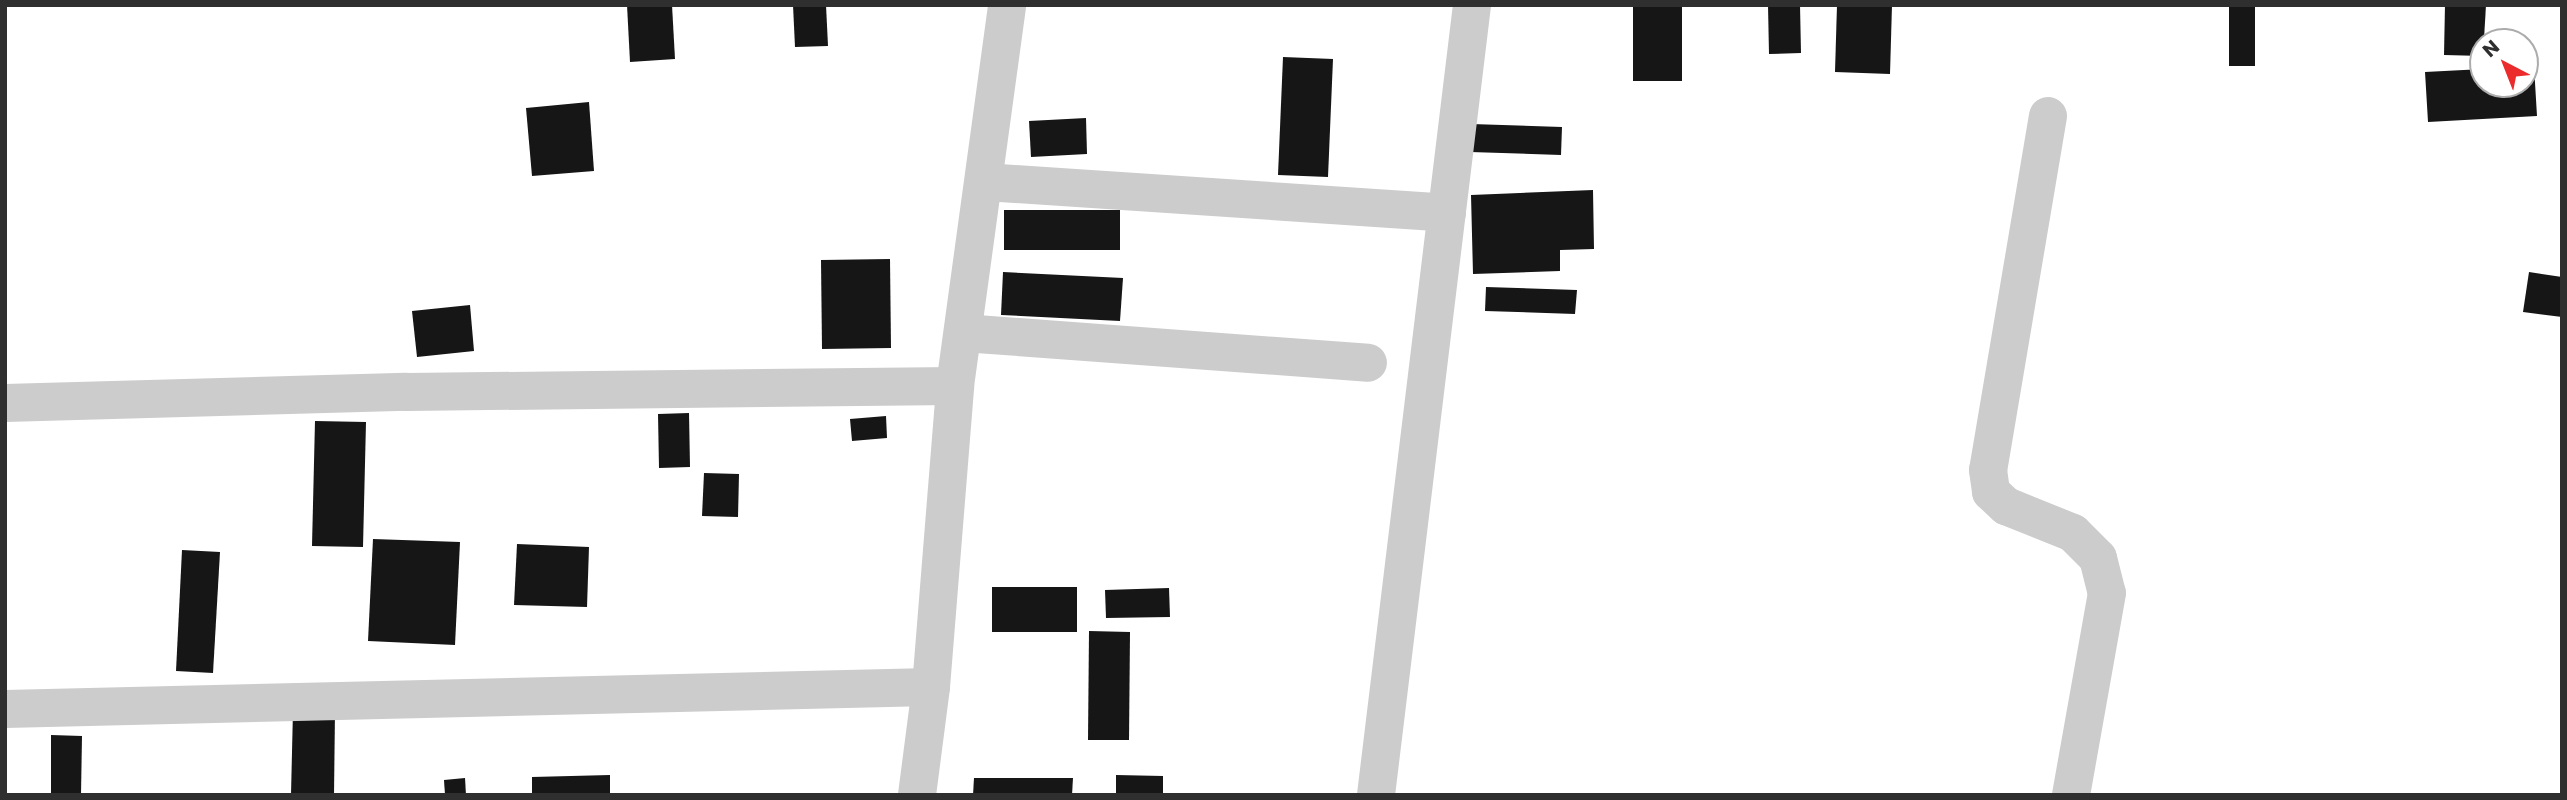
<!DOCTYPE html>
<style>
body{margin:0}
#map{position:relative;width:2567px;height:800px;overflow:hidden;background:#fff;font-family:Poppins,sans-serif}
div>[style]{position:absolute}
.building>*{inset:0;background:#161616}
.minor>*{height:38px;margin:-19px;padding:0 19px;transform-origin:19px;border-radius:19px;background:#ccc}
span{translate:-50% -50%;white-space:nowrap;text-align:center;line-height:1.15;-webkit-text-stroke:7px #fff;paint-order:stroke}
.frame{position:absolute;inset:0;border:7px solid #2f2f2f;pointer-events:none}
.north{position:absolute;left:2469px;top:28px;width:70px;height:70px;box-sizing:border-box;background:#fff;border:2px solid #acacac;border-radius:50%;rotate:318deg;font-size:19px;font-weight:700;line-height:28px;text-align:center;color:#2f2f2f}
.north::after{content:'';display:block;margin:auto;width:24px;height:32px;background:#eb2b2c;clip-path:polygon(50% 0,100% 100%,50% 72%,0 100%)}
</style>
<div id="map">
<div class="building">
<div style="clip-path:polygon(627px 5px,672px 5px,675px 59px,630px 62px)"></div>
<div style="clip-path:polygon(793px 5px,826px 5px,828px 46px,795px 47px)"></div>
<div style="clip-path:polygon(1633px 5px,1682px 5px,1682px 81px,1633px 81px)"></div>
<div style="clip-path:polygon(1768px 5px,1800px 5px,1801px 53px,1769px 54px)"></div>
<div style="clip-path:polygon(1837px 5px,1892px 5px,1890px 74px,1835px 72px)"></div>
<div style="clip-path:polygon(2229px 5px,2255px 5px,2255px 66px,2229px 66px)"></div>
<div style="clip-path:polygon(2445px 5px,2486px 5px,2483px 56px,2444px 55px)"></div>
<div style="clip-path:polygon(1283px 57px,1333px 59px,1328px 177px,1278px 175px)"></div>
<div style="clip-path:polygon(2534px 66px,2537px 116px,2428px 122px,2425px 72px,2483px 69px,2483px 84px,2525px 84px,2525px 67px)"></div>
<div style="clip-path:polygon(589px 102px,594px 171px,532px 176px,526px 108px)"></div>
<div style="clip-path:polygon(1086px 118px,1087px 154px,1031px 157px,1029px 121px)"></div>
<div style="clip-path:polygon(1471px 124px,1562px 127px,1561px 155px,1470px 152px)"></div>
<div style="clip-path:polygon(1593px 190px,1594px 249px,1560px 250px,1560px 271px,1473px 274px,1471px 195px)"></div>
<div style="clip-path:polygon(1004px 210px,1120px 210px,1120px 250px,1004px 250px)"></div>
<div style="clip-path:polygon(890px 259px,891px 348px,822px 349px,821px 260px)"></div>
<div style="clip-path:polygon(1003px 272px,1123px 278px,1120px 321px,1001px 315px)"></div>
<div style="clip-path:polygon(2529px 272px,2562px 277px,2562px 317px,2523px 312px)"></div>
<div style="clip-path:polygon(1486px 287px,1577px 290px,1575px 314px,1485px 311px)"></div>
<div style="clip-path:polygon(470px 305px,474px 351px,417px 357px,412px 311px)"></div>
<div style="clip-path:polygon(689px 413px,690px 467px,659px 468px,658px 414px)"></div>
<div style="clip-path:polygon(886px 416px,887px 438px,852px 441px,850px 419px)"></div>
<div style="clip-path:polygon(315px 421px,366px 422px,363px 547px,312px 546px)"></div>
<div style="clip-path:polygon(704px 473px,739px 474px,738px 517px,702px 516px)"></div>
<div style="clip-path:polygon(373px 539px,460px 542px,455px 645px,368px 641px)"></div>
<div style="clip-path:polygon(517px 544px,589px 547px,587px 607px,514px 605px)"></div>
<div style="clip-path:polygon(182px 550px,220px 552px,213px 673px,176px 671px)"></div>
<div style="clip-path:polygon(992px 587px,1077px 587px,1077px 632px,992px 632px)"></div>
<div style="clip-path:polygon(1169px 588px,1170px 617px,1106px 618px,1105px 590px)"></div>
<div style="clip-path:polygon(1089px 631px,1130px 632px,1129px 740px,1088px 740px)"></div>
<div style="clip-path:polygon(293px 710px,335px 711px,334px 795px,291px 795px)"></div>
<div style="clip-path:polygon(51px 735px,82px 736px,81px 795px,51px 795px)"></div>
<div style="clip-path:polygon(610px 775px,610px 795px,532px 795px,532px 777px)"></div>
<div style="clip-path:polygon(1116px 775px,1163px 776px,1163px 795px,1116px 795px)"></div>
<div style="clip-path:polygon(465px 778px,466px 795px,445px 795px,444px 780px)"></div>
<div style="clip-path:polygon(974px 778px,1073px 778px,1072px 795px,973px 795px)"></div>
</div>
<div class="minor">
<div style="left:2048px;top:116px;width:359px;rotate:99.6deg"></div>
<div style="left:1988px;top:470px;width:22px;rotate:82deg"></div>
<div style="left:1991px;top:492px;width:21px;rotate:43deg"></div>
<div style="left:2006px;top:506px;width:72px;rotate:21.9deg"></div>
<div style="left:2073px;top:533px;width:35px;rotate:45deg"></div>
<div style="left:2098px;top:558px;width:36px;rotate:76deg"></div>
<div style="left:2107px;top:593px;width:205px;rotate:100.1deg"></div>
<div style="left:985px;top:182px;width:463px;rotate:3.8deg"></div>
<div style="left:963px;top:333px;width:406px;rotate:4.2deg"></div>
<div style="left:5px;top:403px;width:401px;rotate:-1.6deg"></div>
<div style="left:406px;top:392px;width:549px;rotate:-0.63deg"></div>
<div style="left:5px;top:709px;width:926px;rotate:-1.36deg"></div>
<div style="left:917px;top:795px;width:109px;rotate:-82.6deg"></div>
<div style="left:931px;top:687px;width:302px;rotate:-85.4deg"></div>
<div style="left:955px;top:386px;width:385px;rotate:-82.2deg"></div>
<div style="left:1376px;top:795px;width:796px;rotate:-83.07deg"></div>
</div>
<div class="frame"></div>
<div class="north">N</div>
</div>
